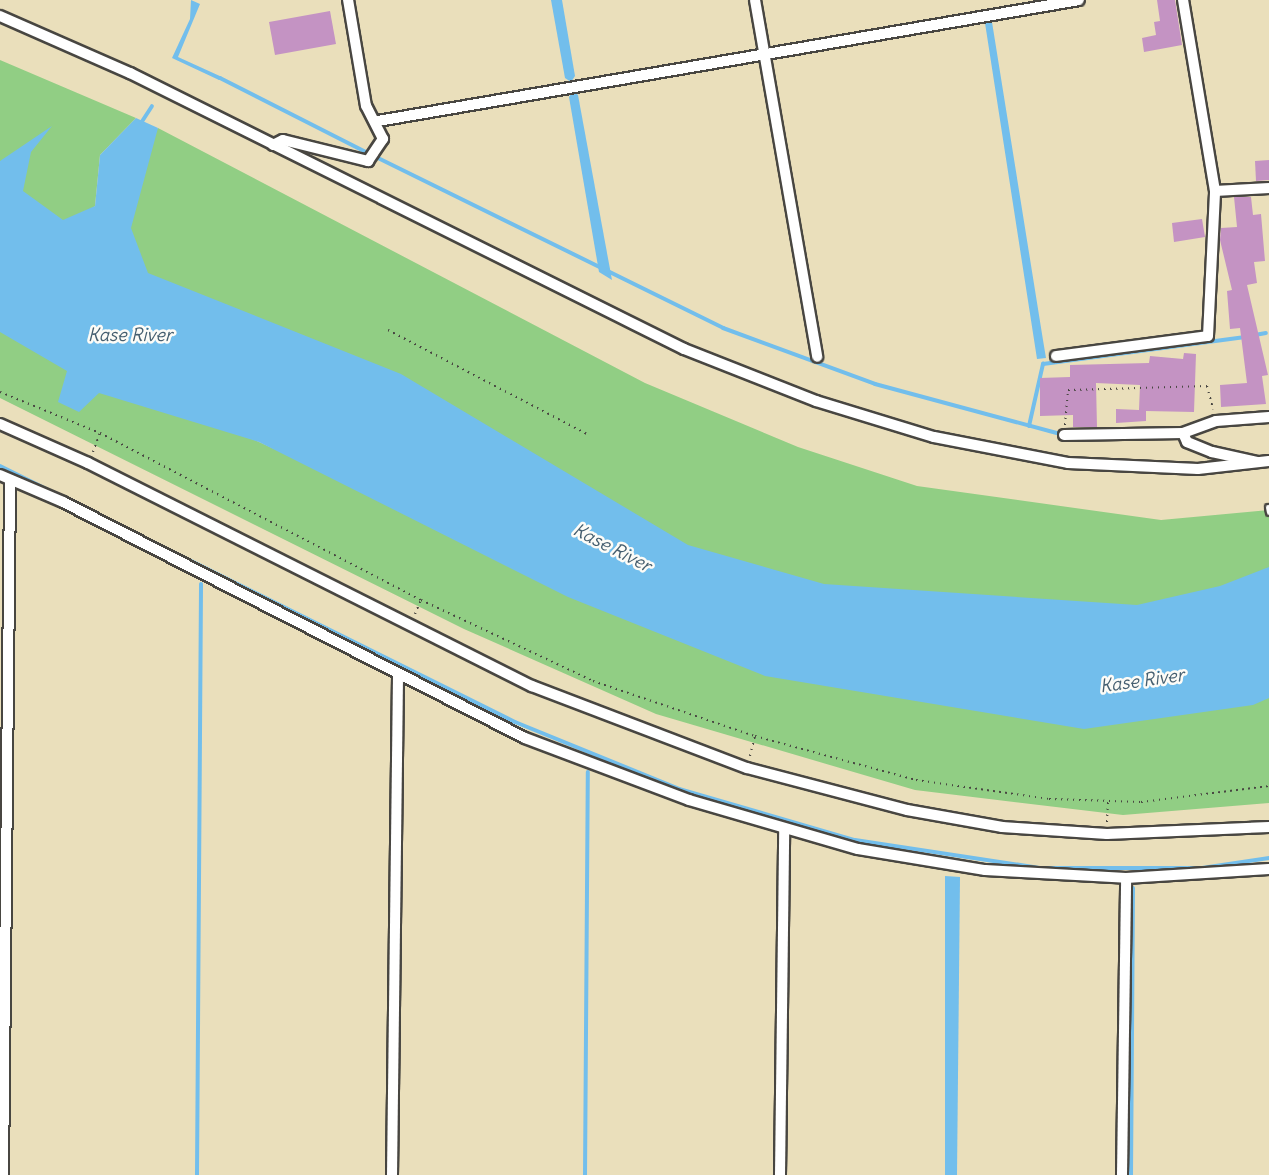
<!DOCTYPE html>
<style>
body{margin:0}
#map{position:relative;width:1269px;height:1175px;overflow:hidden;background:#eadfbb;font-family:Delius,sans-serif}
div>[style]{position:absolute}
.green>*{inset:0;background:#91ce84}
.water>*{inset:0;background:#72beec}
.stream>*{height:4px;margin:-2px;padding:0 2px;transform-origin:2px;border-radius:2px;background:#72beec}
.building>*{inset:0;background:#c493c3}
.path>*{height:2px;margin-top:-1px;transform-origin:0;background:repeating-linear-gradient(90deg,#484641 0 1.5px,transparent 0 6px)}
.roads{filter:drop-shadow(2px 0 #484641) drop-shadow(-2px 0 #484641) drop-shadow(0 2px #484641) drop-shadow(0 -2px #484641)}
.service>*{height:5px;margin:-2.5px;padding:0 2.5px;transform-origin:2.5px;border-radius:2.5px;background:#fff}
.minor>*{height:10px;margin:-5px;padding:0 5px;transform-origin:5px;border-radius:5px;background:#fff}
span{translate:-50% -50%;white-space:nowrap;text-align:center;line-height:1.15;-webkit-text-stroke:5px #fdfcf7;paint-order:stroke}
.water-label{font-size:18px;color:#445e6f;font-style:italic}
</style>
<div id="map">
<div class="green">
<div style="clip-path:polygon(0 60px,136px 118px,100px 155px,95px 206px,66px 238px,0 172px)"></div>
<div style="clip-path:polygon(158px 128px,645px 383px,798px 447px,917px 486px,1161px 520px,1269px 510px,1269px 580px,1141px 615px,820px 597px,672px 548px,126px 275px,120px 236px,143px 149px)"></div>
<div style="clip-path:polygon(0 308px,104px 372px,573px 584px,1269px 682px,1269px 803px,1123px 815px,915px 790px,656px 714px,464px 629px,0 398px)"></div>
</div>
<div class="water">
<div style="clip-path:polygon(191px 0,200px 4px,178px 57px,222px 77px,219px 80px,172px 58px,190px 19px)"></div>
<div style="clip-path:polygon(551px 0,562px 0,575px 76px,571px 82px,565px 78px)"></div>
<div style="clip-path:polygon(992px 22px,1043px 340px,1046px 358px,1037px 359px,985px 23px)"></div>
<div style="clip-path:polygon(573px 91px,578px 95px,612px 280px,599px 272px,569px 97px)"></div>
<div style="clip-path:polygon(136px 118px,158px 128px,131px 228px,148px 273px,401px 374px,688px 545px,824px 584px,1137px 605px,1220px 586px,1269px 567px,1269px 698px,1253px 705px,1084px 729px,765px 676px,568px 597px,259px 442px,99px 393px,79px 412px,58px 402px,67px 371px,0 332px,0 161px,52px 126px,31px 152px,23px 191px,63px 220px,95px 206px,100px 155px)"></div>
<div style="clip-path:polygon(945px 876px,960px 877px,957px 1175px,945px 1175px)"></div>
</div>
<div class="stream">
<div style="left:220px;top:78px;width:164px;rotate:26.9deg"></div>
<div style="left:141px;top:123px;width:20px;rotate:-57deg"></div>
<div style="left:378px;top:158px;width:385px;rotate:26.2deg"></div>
<div style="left:723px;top:328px;width:162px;rotate:20.2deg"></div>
<div style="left:875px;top:384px;width:192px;rotate:15.1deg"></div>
<div style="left:1255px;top:335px;width:11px;rotate:-10deg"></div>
<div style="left:1029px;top:426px;width:64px;rotate:-77.3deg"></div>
<div style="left:1043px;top:364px;width:204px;rotate:-7.6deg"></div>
<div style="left:0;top:466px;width:575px;rotate:26.43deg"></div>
<div style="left:515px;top:722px;width:177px;rotate:22.2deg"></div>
<div style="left:679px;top:789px;width:183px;rotate:16.2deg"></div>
<div style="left:855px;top:840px;width:188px;rotate:8.6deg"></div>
<div style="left:1041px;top:868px;width:161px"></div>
<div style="left:1202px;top:868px;width:68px;rotate:-8.5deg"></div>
<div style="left:197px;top:1175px;width:591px;rotate:-89.61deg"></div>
<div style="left:585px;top:1175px;width:403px;rotate:-89.6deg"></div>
<div style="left:1131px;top:1175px;width:287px;rotate:-89.6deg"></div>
</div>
<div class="building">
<div style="clip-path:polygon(1157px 0,1175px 0,1182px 45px,1144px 52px,1142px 38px,1156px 35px,1154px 22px,1160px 21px)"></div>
<div style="clip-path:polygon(330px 11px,336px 44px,275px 55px,269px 22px)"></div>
<div style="clip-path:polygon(1269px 160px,1269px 180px,1256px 181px,1255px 161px)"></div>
<div style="clip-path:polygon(1234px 197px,1251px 197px,1253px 215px,1261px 214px,1265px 261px,1254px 262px,1257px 283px,1247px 285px,1268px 375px,1262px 376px,1266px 404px,1221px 407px,1220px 385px,1247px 383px,1240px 328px,1230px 329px,1227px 291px,1232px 290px,1220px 240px,1221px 228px,1237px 227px)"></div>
<div style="clip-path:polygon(1202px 219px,1205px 237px,1174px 242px,1172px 223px)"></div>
<div style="clip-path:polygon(1184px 353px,1196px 354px,1194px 412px,1146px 411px,1146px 421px,1116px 423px,1116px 409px,1139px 410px,1140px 385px,1096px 383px,1097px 427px,1073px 427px,1073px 415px,1040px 416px,1040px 378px,1070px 377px,1070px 365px,1149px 363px,1150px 356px,1183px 359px)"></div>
</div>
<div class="path">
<div style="left:388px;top:330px;width:225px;rotate:27.6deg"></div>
<div style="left:0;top:392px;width:108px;rotate:22.3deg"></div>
<div style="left:100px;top:433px;width:362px;rotate:27.5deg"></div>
<div style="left:421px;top:600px;width:190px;rotate:25.2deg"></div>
<div style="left:593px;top:681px;width:171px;rotate:18.8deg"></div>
<div style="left:755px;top:736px;width:167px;rotate:15.3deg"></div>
<div style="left:916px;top:780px;width:134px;rotate:8.1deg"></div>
<div style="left:1049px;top:799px;width:92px;rotate:1.9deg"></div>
<div style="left:1141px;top:802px;width:129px;rotate:-7.1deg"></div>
<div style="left:1065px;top:425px;width:35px;rotate:-85deg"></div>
<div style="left:1068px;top:390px;width:139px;rotate:-1.6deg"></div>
<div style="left:1207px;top:386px;width:24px;rotate:75deg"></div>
<div style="left:93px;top:452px;width:20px;rotate:-70deg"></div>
<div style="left:415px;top:614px;width:15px;rotate:-67deg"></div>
<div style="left:750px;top:756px;width:21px;rotate:-76deg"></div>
<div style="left:1107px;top:822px;width:21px;rotate:-87deg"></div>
</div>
<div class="roads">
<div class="service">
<div style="left:1268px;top:507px;width:5px;rotate:79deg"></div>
</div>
<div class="minor">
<div style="left:755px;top:0;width:362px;rotate:80.1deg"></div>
<div style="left:0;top:16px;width:142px;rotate:23.7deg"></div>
<div style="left:130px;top:73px;width:619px;rotate:26.48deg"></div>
<div style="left:684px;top:349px;width:142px;rotate:21.5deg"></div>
<div style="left:816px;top:401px;width:123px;rotate:17deg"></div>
<div style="left:934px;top:437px;width:136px;rotate:11deg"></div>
<div style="left:1068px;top:463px;width:130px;rotate:2.6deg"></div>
<div style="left:1198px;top:469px;width:71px;rotate:-6.4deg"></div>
<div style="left:378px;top:121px;width:711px;rotate:-9.79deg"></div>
<div style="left:273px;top:145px;width:11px;rotate:-27deg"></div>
<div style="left:283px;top:140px;width:88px;rotate:13.9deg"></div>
<div style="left:368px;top:161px;width:27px;rotate:-56deg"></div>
<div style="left:383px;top:139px;width:37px;rotate:-117deg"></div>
<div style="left:366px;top:106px;width:108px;rotate:-99.6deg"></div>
<div style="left:1215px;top:191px;width:54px;rotate:-3.2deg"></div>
<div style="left:1056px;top:356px;width:153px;rotate:-7.5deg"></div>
<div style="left:1208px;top:336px;width:145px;rotate:-87.2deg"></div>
<div style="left:1215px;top:191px;width:194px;rotate:-99.5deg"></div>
<div style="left:0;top:424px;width:96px;rotate:23.9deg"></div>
<div style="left:88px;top:463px;width:497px;rotate:26.7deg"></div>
<div style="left:532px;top:686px;width:230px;rotate:20.9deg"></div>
<div style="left:747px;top:768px;width:165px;rotate:14.7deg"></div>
<div style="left:907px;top:810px;width:97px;rotate:10.1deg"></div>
<div style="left:1002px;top:827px;width:105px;rotate:3.8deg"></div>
<div style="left:1107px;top:834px;width:162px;rotate:-2.5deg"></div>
<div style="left:1183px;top:433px;width:10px;rotate:66deg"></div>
<div style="left:1187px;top:442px;width:27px;rotate:22deg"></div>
<div style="left:1212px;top:452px;width:46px;rotate:12.5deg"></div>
<div style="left:1064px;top:435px;width:119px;rotate:-1deg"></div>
<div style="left:1183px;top:433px;width:35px;rotate:-20deg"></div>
<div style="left:1216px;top:421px;width:53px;rotate:-4.3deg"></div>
<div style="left:0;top:475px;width:69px;rotate:23.2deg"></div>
<div style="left:63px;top:502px;width:519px;rotate:27.06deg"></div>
<div style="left:525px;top:738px;width:175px;rotate:20.7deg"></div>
<div style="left:689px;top:800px;width:176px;rotate:16.2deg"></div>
<div style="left:858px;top:849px;width:129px;rotate:9.4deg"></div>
<div style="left:985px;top:870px;width:141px;rotate:3.2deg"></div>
<div style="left:1126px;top:878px;width:143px;rotate:-3.6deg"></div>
<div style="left:3px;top:1175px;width:695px;rotate:-89.42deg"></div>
<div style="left:392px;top:1175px;width:500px;rotate:-89.31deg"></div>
<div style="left:780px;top:1175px;width:346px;rotate:-89.3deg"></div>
<div style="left:1122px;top:1175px;width:297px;rotate:-89.2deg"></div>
</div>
</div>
<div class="water-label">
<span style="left:130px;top:335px">Kase River</span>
<span style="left:612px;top:548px;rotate:27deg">Kase River</span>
<span style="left:1142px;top:681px;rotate:-8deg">Kase River</span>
</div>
</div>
